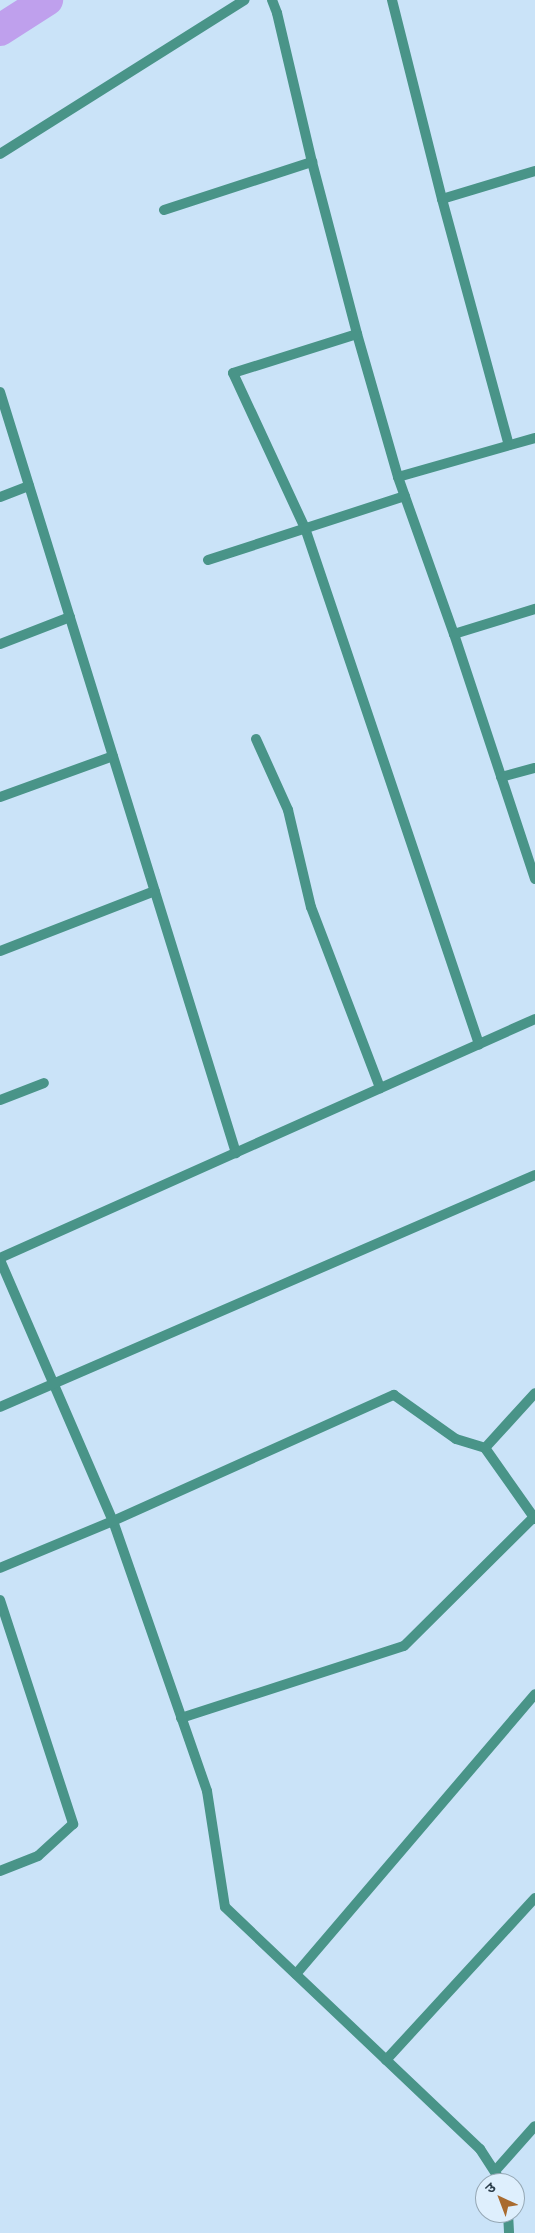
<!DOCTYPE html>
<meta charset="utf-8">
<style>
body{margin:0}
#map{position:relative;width:535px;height:2233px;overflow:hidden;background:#cae3f8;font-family:"DejaVu Sans","Noto Sans Devanagari",sans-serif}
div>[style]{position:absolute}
.canal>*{height:32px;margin:-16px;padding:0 16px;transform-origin:16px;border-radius:16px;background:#bfa0ed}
.street>*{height:10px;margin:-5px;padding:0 5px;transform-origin:5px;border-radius:5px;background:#499488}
span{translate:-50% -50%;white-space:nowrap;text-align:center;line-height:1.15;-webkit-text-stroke:5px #deeffd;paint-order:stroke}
.north{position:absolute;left:475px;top:2173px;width:50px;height:50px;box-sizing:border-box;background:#deeffd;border:1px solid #96a8b5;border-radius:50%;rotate:317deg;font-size:14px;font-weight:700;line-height:20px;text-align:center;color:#2b3d4a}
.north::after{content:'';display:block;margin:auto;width:18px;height:22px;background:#a96b30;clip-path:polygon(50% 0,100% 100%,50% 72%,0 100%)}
</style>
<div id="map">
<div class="canal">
<div style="left:0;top:30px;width:56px;rotate:-32.6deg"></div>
</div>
<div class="street">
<div style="left:272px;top:0;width:14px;rotate:69deg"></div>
<div style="left:277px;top:13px;width:153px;rotate:76.8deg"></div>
<div style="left:312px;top:162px;width:178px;rotate:75.3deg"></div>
<div style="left:357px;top:334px;width:149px;rotate:74deg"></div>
<div style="left:398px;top:477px;width:167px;rotate:70.4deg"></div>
<div style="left:454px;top:634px;width:258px;rotate:71.7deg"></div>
<div style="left:392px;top:0;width:205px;rotate:75.9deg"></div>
<div style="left:442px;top:199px;width:255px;rotate:74.8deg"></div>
<div style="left:0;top:154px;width:289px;rotate:-32.2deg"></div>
<div style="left:442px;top:199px;width:97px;rotate:-16.8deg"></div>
<div style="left:164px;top:210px;width:156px;rotate:-18deg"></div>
<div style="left:357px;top:334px;width:130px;rotate:162.5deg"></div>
<div style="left:233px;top:373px;width:171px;rotate:65.1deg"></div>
<div style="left:305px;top:528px;width:545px;rotate:71.37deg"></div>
<div style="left:0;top:392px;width:797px;rotate:72.77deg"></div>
<div style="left:398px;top:477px;width:142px;rotate:-15.9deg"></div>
<div style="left:0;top:497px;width:31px;rotate:-21deg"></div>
<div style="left:208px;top:560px;width:207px;rotate:-18deg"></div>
<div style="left:454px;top:634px;width:85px;rotate:-17.2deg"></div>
<div style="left:0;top:644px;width:75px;rotate:-21.1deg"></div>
<div style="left:256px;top:739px;width:78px;rotate:65.7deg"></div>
<div style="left:288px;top:810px;width:100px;rotate:76.7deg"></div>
<div style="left:311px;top:907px;width:194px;rotate:69.1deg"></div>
<div style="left:501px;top:777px;width:35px;rotate:-15deg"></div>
<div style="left:0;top:797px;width:120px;rotate:-19.9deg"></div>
<div style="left:0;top:951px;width:166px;rotate:-21.2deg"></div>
<div style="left:0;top:1100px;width:47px;rotate:-21.1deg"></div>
<div style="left:0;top:1258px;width:586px;rotate:-24.07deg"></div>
<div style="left:0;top:1260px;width:284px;rotate:66.6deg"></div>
<div style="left:113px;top:1521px;width:286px;rotate:70.8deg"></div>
<div style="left:207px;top:1791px;width:117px;rotate:81.2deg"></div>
<div style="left:225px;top:1907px;width:352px;rotate:43.5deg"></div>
<div style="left:480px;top:2149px;width:40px;rotate:57.1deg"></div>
<div style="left:0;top:1407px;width:583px;rotate:-23.44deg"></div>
<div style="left:485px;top:1448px;width:74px;rotate:-47.7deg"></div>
<div style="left:0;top:1568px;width:122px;rotate:-22.6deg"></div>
<div style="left:113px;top:1521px;width:308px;rotate:-24.2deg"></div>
<div style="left:394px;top:1395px;width:76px;rotate:35.4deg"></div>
<div style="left:456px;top:1439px;width:30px;rotate:17deg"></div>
<div style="left:485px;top:1448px;width:87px;rotate:54.8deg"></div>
<div style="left:0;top:1600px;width:236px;rotate:71.9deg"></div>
<div style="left:73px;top:1824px;width:47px;rotate:137.6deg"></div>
<div style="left:38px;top:1856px;width:41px;rotate:158.5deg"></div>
<div style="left:181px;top:1718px;width:234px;rotate:-17.9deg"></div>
<div style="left:404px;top:1646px;width:182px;rotate:-44.8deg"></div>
<div style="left:296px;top:1974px;width:368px;rotate:-49.5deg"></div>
<div style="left:386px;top:2060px;width:220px;rotate:-47.4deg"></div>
<div style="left:495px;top:2171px;width:60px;rotate:-48.4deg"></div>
<div style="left:508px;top:2213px;width:20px;rotate:87deg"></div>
</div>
<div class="north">उ</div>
</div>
